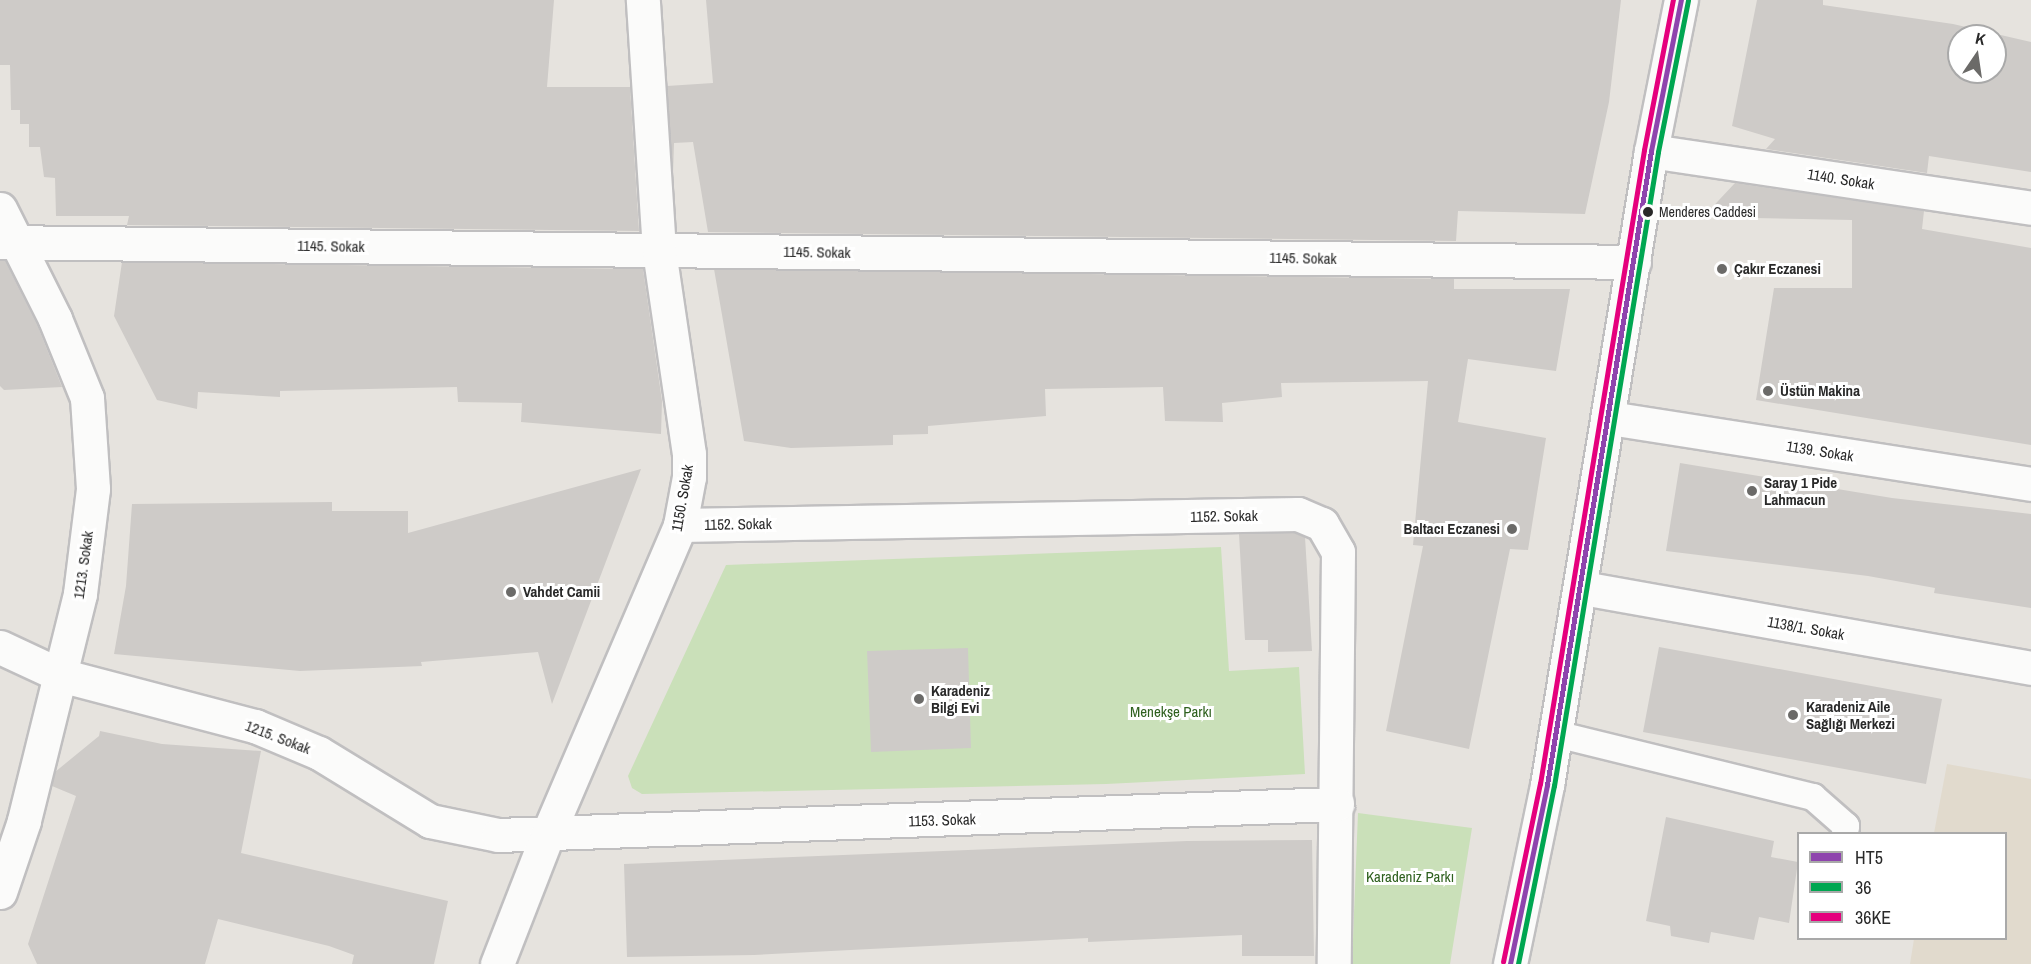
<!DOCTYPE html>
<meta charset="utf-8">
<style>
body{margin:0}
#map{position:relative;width:2031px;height:964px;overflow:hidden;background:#e6e3de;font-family:"Archivo Narrow",sans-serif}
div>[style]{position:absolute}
.education>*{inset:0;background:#e1dacd}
.green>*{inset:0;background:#cae0b9}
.building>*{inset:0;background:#cecbc8}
.roads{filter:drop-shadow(2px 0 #c0bfc0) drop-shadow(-2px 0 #c0bfc0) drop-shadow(0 2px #c0bfc0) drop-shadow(0 -2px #c0bfc0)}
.lane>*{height:26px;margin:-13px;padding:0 13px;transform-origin:13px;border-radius:13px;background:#fbfbfa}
.street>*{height:33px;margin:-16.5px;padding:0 16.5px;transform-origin:16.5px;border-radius:16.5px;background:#fbfbfa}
.secondary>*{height:33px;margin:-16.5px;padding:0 16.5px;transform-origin:16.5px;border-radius:16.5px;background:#fbfbfa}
.bus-1>*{height:4.5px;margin:-2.25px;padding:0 2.25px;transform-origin:2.25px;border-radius:2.25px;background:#8e44ad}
.bus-2>*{height:4.5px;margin:-2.25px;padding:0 2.25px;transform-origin:2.25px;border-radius:2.25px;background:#00a651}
.bus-3>*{height:4.5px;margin:-2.25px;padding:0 2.25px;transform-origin:2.25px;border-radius:2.25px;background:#e5007d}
.dots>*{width:16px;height:16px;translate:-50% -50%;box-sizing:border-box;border:3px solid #fff;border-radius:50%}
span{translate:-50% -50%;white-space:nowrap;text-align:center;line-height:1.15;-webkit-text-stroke:6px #fff;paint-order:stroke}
.bus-label{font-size:14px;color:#292929}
.left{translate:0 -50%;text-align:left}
.street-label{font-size:15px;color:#292929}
.poi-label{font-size:15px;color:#292929;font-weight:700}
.right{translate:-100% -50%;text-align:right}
.park-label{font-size:15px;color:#2e601e}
.legend{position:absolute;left:1797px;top:832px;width:210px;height:108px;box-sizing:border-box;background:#fff;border:2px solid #a9a9a9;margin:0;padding:8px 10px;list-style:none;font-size:18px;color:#292929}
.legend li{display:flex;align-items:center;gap:12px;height:30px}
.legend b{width:30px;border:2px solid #a9a9a9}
.north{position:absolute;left:1947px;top:24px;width:60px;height:60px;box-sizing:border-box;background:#fff;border:2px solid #a9a9a9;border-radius:50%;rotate:13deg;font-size:16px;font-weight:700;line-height:24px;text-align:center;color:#292929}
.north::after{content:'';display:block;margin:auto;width:21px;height:27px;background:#6b6a68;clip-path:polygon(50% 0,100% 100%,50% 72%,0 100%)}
</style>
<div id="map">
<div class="education">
<div style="clip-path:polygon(1947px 764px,2031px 779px,2031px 964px,1910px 964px,1914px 939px,2006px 938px,2006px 834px,1934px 833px)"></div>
</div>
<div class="green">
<div style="clip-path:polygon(1221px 547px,1229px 671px,1299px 667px,1305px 774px,1106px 784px,642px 794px,632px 788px,628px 776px,726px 565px)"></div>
<div style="clip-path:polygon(1358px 813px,1472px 828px,1450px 964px,1352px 964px)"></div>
</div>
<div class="building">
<div style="clip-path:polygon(0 0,554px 0,547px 87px,630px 87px,639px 231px,127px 225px,129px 216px,56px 216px,55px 178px,44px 177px,40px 147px,29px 147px,29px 124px,20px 124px,20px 110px,11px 110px,10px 65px,0 65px)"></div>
<div style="clip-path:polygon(706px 0,1621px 0,1609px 102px,1585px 214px,1458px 211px,1456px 241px,708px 232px,693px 142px,674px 143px,673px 173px,667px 86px,713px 83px)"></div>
<div style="clip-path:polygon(evenodd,1757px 0,1823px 0,1823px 5px,1953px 24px,2031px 42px,2031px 172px,1929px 156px,1927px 173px,1766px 149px,1775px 139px,1732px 126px,1757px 0,1959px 36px,1995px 36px,1995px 72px,1959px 72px,1959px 36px)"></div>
<div style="clip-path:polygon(1735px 183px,1924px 211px,1922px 229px,2031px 248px,2031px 445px,1756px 400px,1774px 288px,1852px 288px,1852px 220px,1703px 217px)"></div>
<div style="clip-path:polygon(0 261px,5px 261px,38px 327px,62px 387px,4px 390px,0 386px)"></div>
<div style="clip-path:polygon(122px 262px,643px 269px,662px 401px,661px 434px,521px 422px,522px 403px,458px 402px,457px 387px,280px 391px,280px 397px,198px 392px,197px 409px,157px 400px,114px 316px)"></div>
<div style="clip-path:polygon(714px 269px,1454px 279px,1454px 289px,1570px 289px,1556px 371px,1468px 359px,1458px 422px,1546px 438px,1528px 550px,1510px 549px,1469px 749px,1386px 731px,1423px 546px,1413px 545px,1428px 381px,1281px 383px,1282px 397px,1222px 403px,1223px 422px,1165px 421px,1163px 387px,1045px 389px,1046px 416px,928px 426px,928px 434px,893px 435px,893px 445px,791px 448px,744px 441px)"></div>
<div style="clip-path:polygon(1680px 463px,1892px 498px,2031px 514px,2031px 608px,1934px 593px,1935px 588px,1868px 576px,1666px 551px)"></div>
<div style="clip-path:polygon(641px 469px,552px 704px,538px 652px,421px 662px,422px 666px,300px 671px,114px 654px,126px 586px,132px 504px,332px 502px,332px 511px,408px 511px,408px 533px)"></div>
<div style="clip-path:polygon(1294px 533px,1305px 537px,1312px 651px,1268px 652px,1268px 640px,1245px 640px,1239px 534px)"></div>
<div style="clip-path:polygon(1659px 647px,1942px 699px,1926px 784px,1643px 732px)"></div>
<div style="clip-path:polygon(968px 648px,971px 748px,871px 752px,867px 651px)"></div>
<div style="clip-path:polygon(100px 731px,162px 744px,261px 751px,241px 853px,448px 901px,434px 964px,352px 964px,354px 955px,329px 946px,218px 919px,205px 964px,37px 964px,28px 944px,76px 796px,52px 786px,55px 772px,99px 736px)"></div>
<div style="clip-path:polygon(1666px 817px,1774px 841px,1771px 857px,1798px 862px,1789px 923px,1759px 917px,1754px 940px,1711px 932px,1709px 943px,1671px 936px,1670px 926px,1646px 921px)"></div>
<div style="clip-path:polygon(1312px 840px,1314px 956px,1242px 956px,1242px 935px,1088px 942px,1088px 938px,754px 955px,627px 957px,624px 864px,1187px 841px)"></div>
</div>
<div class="roads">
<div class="lane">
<div style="left:1556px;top:734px;width:265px;rotate:13.8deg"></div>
<div style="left:1813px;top:797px;width:44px;rotate:41.3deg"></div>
<div style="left:1846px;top:826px;width:8px;rotate:97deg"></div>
</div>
<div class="street">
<div style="left:1651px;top:151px;width:384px;rotate:8.5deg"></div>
<div style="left:0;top:209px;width:123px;rotate:63.4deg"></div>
<div style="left:55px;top:319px;width:85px;rotate:67.9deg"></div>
<div style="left:87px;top:398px;width:91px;rotate:86.2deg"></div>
<div style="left:93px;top:489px;width:106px;rotate:97.1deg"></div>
<div style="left:80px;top:594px;width:234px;rotate:103.9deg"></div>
<div style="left:24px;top:821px;width:75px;rotate:108.7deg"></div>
<div style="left:0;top:242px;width:1634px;rotate:0.7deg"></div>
<div style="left:1610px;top:418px;width:426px;rotate:8.9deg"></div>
<div style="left:680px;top:525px;width:618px;rotate:-1.02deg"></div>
<div style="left:1298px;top:514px;width:26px;rotate:23deg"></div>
<div style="left:1322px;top:524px;width:32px;rotate:60deg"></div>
<div style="left:1338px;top:552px;width:412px;rotate:90.6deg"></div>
<div style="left:1582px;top:588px;width:456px;rotate:10.1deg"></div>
<div style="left:0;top:647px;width:66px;rotate:25deg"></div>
<div style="left:60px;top:675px;width:202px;rotate:14.7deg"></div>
<div style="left:255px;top:726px;width:69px;rotate:22.9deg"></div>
<div style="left:319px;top:753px;width:130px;rotate:31.5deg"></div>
<div style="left:430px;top:821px;width:69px;rotate:11.6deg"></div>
<div style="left:498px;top:835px;width:840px;rotate:-2.12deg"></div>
<div style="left:497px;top:964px;width:137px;rotate:-68.7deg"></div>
<div style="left:547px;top:836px;width:338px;rotate:-66.8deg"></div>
<div style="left:680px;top:525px;width:49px;rotate:-79.4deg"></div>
<div style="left:689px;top:477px;width:23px;rotate:-90deg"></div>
<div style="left:689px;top:454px;width:206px;rotate:-98.4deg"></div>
<div style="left:659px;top:250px;width:251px;rotate:-93.7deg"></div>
</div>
<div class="secondary">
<div style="left:1510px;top:964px;width:183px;rotate:-78.3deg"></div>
<div style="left:1547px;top:785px;width:642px;rotate:-80.68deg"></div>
<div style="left:1651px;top:151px;width:154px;rotate:-78.8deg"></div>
</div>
</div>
<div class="bus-1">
<div style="left:1510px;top:964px;width:183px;rotate:-78.3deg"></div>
<div style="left:1547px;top:785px;width:642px;rotate:-80.68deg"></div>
<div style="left:1651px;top:151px;width:154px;rotate:-78.8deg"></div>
</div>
<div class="bus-2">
<div style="left:1518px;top:964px;width:182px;rotate:-78.6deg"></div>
<div style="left:1554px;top:786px;width:642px;rotate:-80.68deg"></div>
<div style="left:1658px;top:152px;width:154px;rotate:-78.8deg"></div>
</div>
<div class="bus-3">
<div style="left:1503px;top:962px;width:182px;rotate:-78.3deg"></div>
<div style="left:1540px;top:784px;width:642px;rotate:-80.68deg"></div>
<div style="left:1644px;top:150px;width:153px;rotate:-79.1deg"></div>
</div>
<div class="dots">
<div style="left:1648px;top:212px;background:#292929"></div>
<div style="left:1722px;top:269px;background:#6b6a68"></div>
<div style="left:1768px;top:391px;background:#6b6a68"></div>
<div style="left:1752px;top:491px;background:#6b6a68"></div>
<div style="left:1512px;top:529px;background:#6b6a68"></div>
<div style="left:511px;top:592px;background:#6b6a68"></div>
<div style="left:919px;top:699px;background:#6b6a68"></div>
<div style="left:1793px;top:715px;background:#6b6a68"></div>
</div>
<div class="bus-label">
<span class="left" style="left:1659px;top:212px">Menderes Caddesi</span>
</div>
<div class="street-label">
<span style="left:1841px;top:179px;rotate:9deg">1140. Sokak</span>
<span style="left:331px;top:246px;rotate:1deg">1145. Sokak</span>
<span style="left:817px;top:252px;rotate:1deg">1145. Sokak</span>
<span style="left:1303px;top:258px;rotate:1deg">1145. Sokak</span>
<span style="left:1820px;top:451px;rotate:9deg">1139. Sokak</span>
<span style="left:682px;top:498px;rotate:-80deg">1150. Sokak</span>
<span style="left:1224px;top:516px;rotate:-1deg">1152. Sokak</span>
<span style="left:738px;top:524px;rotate:-1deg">1152. Sokak</span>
<span style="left:83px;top:565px;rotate:-82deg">1213. Sokak</span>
<span style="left:1806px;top:628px;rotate:10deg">1138/1. Sokak</span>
<span style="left:278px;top:737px;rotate:21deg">1215. Sokak</span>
<span style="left:942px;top:820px;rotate:-2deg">1153. Sokak</span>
</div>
<div class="poi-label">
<span class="left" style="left:1734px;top:269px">Çakır Eczanesi</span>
<span class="left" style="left:1780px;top:391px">Üstün Makina</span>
<span class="left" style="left:1764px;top:491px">Saray 1 Pide<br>Lahmacun</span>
<span class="right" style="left:1500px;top:529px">Baltacı Eczanesi</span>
<span class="left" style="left:523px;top:592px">Vahdet Camii</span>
<span class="left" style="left:931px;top:699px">Karadeniz<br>Bilgi Evi</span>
<span class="left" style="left:1806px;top:715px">Karadeniz Aile<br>Sağlığı Merkezi</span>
</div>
<div class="park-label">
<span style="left:1171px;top:712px">Menekşe Parkı</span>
<span style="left:1410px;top:877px">Karadeniz Parkı</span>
</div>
<ul class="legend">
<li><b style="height:8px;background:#8e44ad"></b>HT5</li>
<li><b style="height:8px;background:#00a651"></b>36</li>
<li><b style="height:8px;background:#e5007d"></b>36KE</li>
</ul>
<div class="north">K</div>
</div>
